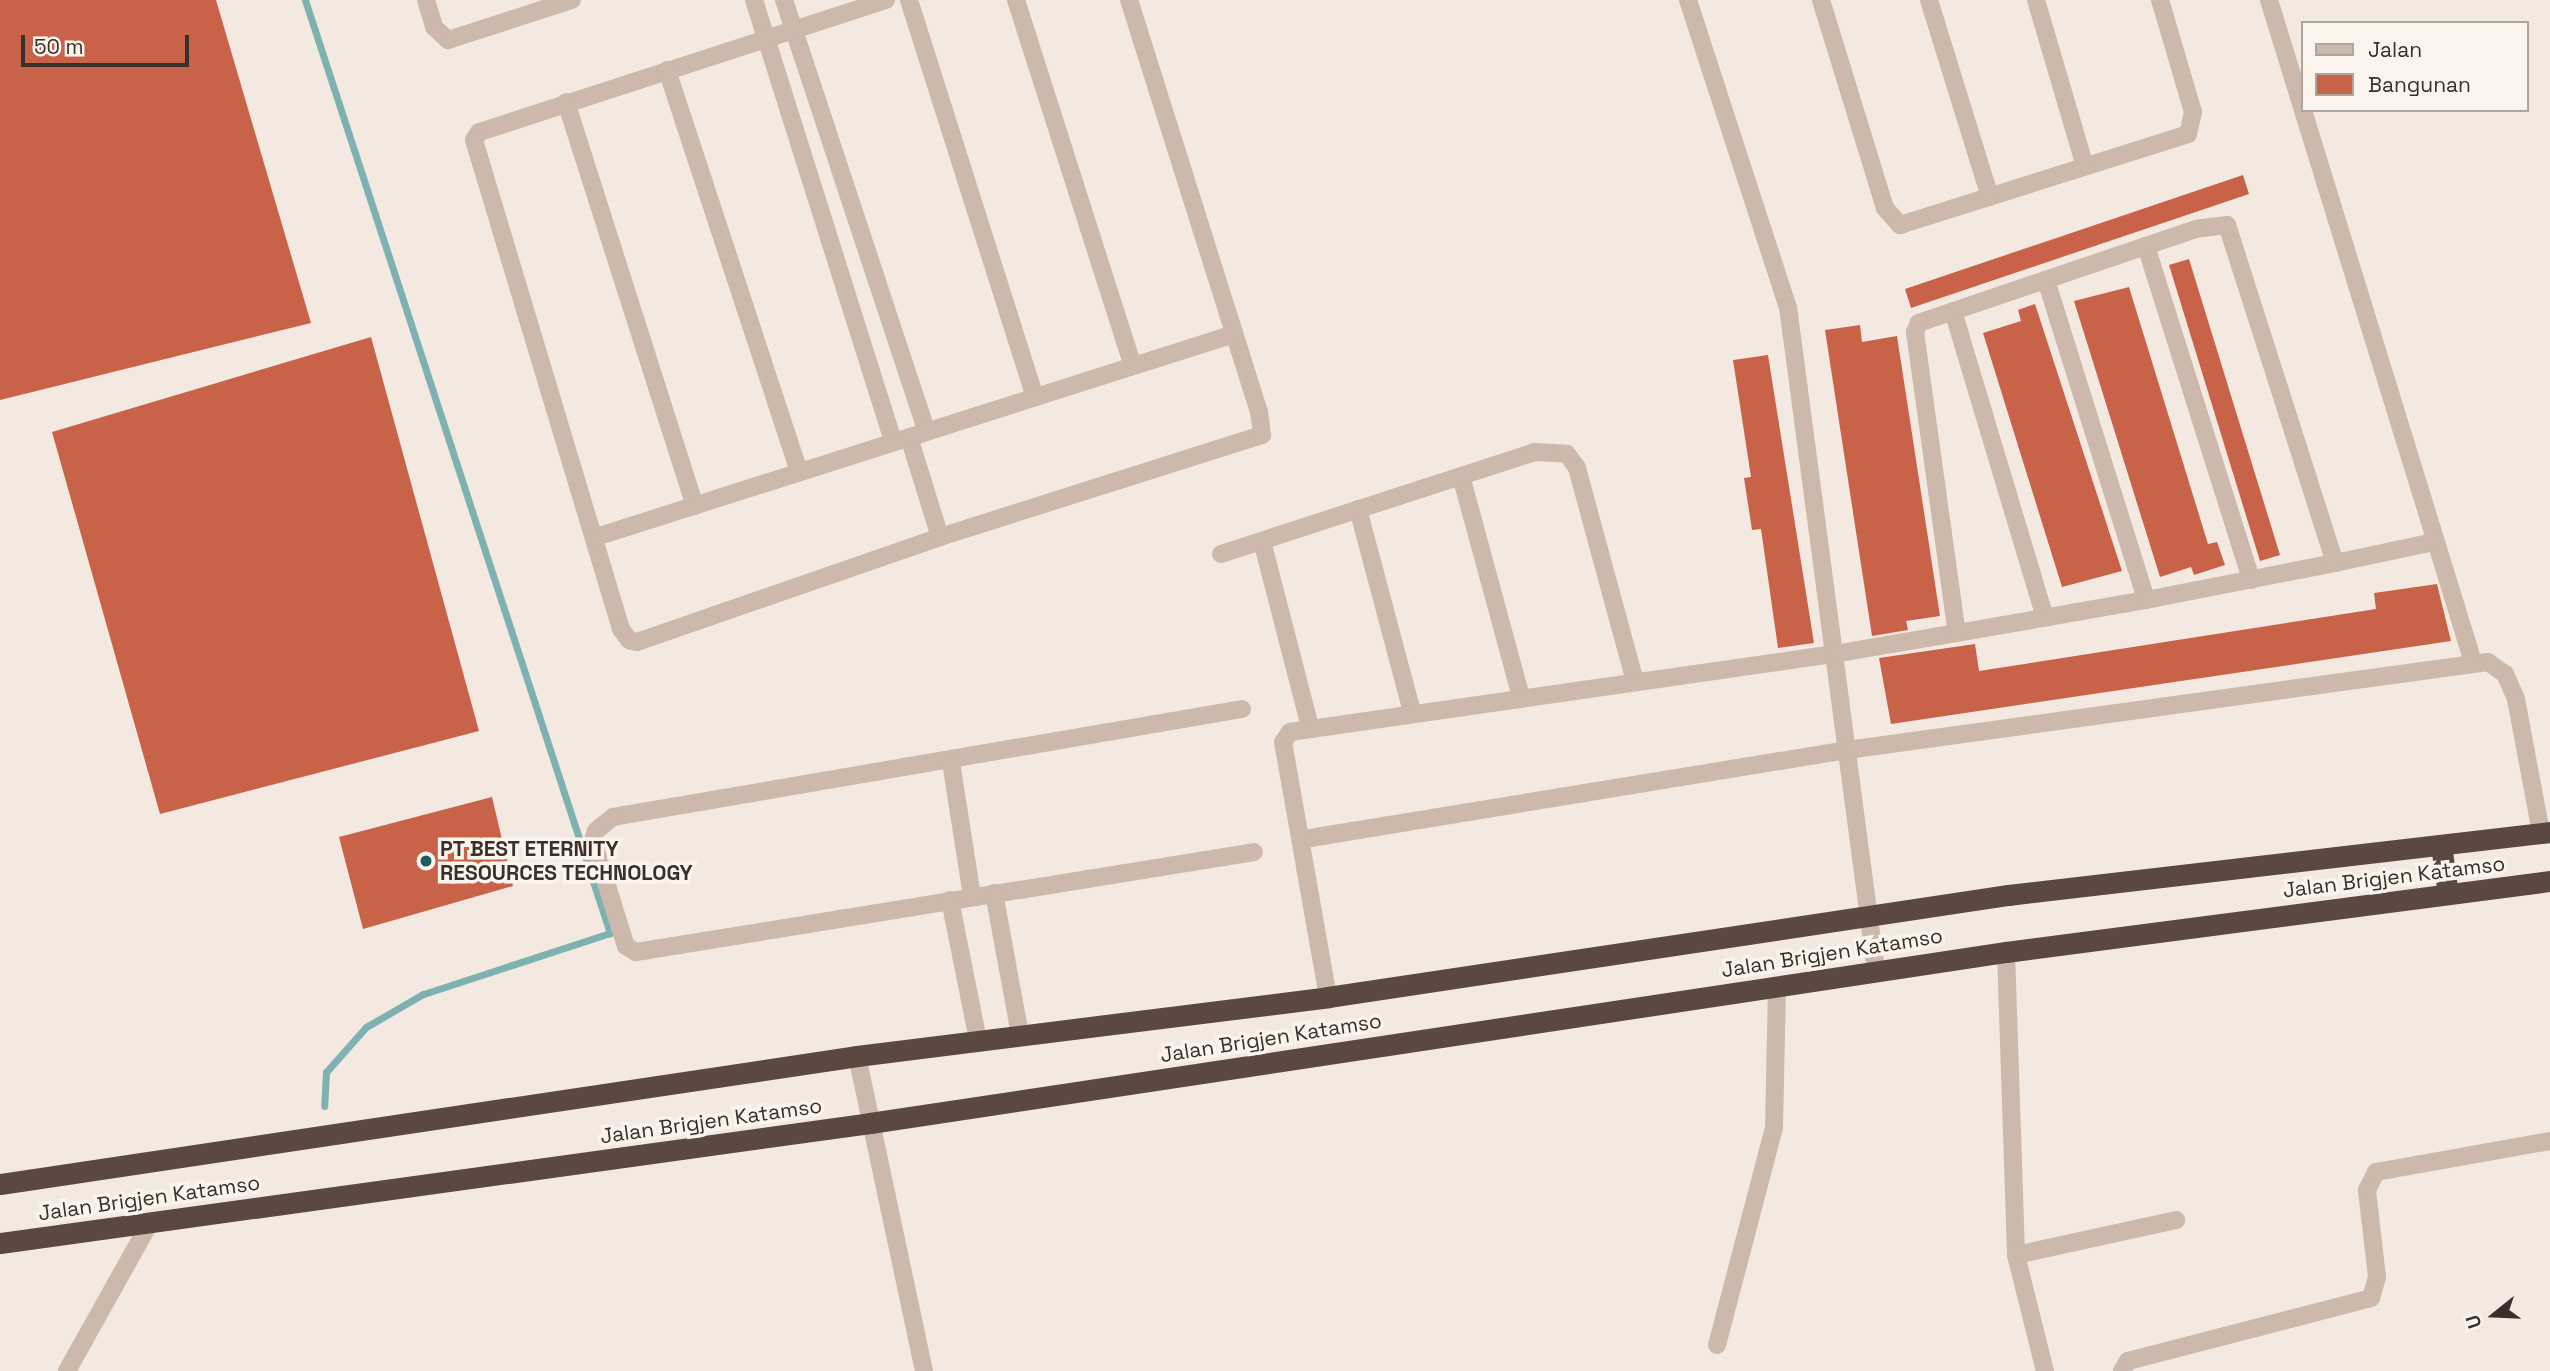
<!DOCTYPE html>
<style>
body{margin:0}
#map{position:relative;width:2550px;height:1371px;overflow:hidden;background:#f4e9e0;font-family:"Space Grotesk",sans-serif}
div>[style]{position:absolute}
.stream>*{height:7px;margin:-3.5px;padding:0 3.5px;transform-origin:3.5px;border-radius:3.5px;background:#7eb1b2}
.building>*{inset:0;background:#c86349}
.minor>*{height:18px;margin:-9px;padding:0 9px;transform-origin:9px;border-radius:9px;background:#ccb9ab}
.highway>*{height:21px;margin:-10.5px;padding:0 10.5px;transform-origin:10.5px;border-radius:10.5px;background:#5b4841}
.dots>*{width:19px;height:19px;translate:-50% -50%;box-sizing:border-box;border:4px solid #fbf4ec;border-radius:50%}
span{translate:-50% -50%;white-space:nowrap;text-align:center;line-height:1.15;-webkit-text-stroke:7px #fbf4ec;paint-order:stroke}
.poi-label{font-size:21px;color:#3a2f2a;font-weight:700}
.left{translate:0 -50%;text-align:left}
.street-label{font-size:21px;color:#3a2f2a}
.legend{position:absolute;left:2301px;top:21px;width:228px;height:91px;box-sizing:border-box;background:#fbf4ec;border:2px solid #aea59e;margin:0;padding:9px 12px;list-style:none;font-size:21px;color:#3a2f2a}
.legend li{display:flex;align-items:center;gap:14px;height:35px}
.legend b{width:35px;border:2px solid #aea59e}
.north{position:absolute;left:2459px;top:1280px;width:70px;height:70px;-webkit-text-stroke:5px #fbf4ec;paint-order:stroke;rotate:252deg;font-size:19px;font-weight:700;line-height:28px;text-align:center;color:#3a2f2a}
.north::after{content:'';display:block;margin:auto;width:24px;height:32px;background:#3a2f2a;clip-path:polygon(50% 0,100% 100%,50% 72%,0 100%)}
.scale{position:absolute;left:21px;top:35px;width:168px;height:32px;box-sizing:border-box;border:4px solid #3a2f2a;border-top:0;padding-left:9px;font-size:21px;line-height:24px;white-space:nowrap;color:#3a2f2a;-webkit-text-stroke:5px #fbf4ec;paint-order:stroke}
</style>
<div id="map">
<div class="stream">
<div style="left:305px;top:0;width:982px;rotate:71.9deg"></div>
<div style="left:610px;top:933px;width:197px;rotate:161.9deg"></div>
<div style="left:423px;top:994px;width:66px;rotate:149.9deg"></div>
<div style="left:366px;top:1027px;width:60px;rotate:131.6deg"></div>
<div style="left:326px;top:1072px;width:34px;rotate:93deg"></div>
</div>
<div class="building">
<div style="clip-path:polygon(0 0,216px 0,311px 323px,0 400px)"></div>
<div style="clip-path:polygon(2243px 175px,2249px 194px,1911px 308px,1905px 289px)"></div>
<div style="clip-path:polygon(2189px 259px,2280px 555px,2260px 561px,2169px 265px)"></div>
<div style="clip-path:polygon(2129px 287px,2208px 544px,2217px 542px,2225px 565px,2194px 575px,2191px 567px,2160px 577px,2074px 301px)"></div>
<div style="clip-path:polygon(2035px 304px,2122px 571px,2062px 587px,1983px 333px,2021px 321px,2018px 310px)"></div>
<div style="clip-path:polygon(1860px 325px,1862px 342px,1897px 336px,1940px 616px,1906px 621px,1908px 630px,1872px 636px,1825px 330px)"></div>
<div style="clip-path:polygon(371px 337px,479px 731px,160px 814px,52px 432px)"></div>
<div style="clip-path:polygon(1768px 355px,1814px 643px,1778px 648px,1761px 529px,1752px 530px,1744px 478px,1751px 477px,1733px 360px)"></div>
<div style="clip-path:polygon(2437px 584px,2451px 641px,1891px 724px,1879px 658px,1975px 644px,1979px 671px,2376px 609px,2374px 593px)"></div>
<div style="clip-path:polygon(492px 797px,513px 886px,363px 929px,339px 837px)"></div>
</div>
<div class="minor">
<div style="left:426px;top:0;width:28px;rotate:73deg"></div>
<div style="left:434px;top:27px;width:19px;rotate:43deg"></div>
<div style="left:448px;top:40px;width:130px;rotate:-17.9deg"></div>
<div style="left:754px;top:0;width:463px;rotate:72.5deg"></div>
<div style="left:784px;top:0;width:455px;rotate:71.7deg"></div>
<div style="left:886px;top:0;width:428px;rotate:162deg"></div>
<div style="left:479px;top:132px;width:9px;rotate:122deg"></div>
<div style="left:474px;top:140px;width:511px;rotate:73.27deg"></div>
<div style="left:621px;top:629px;width:14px;rotate:54deg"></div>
<div style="left:629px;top:640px;width:8px;rotate:14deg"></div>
<div style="left:637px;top:642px;width:321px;rotate:-19.1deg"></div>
<div style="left:940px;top:537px;width:338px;rotate:-17.6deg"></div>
<div style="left:1262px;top:435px;width:23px;rotate:-97deg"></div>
<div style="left:1259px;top:412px;width:432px;rotate:-107.5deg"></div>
<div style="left:909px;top:0;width:417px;rotate:72.4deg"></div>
<div style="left:1016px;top:0;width:384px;rotate:72.3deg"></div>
<div style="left:1688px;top:0;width:323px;rotate:72deg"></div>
<div style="left:1788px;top:307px;width:670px;rotate:82.45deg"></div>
<div style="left:1821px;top:0;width:218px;rotate:72.9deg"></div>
<div style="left:1885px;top:208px;width:23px;rotate:49deg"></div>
<div style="left:1900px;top:225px;width:302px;rotate:-17.5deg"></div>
<div style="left:2188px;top:134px;width:23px;rotate:-77deg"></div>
<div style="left:2193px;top:112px;width:117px;rotate:-106.4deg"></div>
<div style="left:1929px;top:0;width:206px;rotate:72.8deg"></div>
<div style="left:2036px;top:0;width:173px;rotate:73.6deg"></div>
<div style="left:2269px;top:0;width:693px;rotate:72.87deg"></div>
<div style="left:667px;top:70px;width:423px;rotate:71.8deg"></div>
<div style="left:566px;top:102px;width:424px;rotate:72.3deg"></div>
<div style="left:2146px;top:246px;width:350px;rotate:72.5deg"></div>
<div style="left:2046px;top:280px;width:335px;rotate:72.6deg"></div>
<div style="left:1953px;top:311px;width:320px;rotate:73.3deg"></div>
<div style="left:909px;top:437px;width:105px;rotate:72.8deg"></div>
<div style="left:1461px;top:476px;width:229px;rotate:74.8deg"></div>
<div style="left:1358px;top:509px;width:210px;rotate:75.1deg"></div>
<div style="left:596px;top:537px;width:670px;rotate:-17.65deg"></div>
<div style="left:1262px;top:541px;width:191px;rotate:75.5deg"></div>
<div style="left:1221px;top:554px;width:329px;rotate:-18deg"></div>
<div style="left:1534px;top:452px;width:33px;rotate:3deg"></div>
<div style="left:1567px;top:454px;width:17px;rotate:54deg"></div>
<div style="left:1577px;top:468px;width:221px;rotate:74.8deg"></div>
<div style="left:2335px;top:563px;width:101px;rotate:-12deg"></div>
<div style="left:1242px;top:709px;width:638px;rotate:170.26deg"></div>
<div style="left:613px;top:817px;width:22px;rotate:141deg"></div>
<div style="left:596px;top:831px;width:10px;rotate:107deg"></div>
<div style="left:593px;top:841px;width:110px;rotate:72.6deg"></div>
<div style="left:626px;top:946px;width:12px;rotate:31deg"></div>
<div style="left:636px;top:952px;width:626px;rotate:-9.19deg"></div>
<div style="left:951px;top:762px;width:136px;rotate:81.1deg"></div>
<div style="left:1304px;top:839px;width:550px;rotate:-9.31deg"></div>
<div style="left:1847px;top:750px;width:647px;rotate:-7.82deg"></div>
<div style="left:2488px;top:662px;width:21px;rotate:35deg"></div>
<div style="left:2505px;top:674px;width:27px;rotate:66deg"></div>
<div style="left:2516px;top:699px;width:136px;rotate:79.4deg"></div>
<div style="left:994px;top:893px;width:144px;rotate:79.6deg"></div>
<div style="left:950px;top:900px;width:143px;rotate:78.7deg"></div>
<div style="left:2006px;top:952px;width:303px;rotate:88.1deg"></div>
<div style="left:2016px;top:1255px;width:120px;rotate:76deg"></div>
<div style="left:1328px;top:997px;width:259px;rotate:-100deg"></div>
<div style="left:1283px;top:742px;width:12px;rotate:-55deg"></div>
<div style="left:1290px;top:732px;width:550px;rotate:-8.16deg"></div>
<div style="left:1834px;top:654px;width:125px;rotate:-9.7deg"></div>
<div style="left:1957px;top:633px;width:192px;rotate:-9.9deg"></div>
<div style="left:2146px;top:600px;width:193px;rotate:-11.1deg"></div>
<div style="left:2335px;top:563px;width:355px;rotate:-107.7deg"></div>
<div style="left:2227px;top:225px;width:31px;rotate:173deg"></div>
<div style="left:2196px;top:229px;width:293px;rotate:161.3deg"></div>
<div style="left:1919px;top:323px;width:10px;rotate:114deg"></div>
<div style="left:1915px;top:332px;width:304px;rotate:82.1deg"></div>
<div style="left:857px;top:1056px;width:322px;rotate:78deg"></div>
<div style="left:2016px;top:1255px;width:164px;rotate:-12.3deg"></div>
<div style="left:1717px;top:1345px;width:224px;rotate:-75.3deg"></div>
<div style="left:1774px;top:1128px;width:142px;rotate:-88.8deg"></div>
<div style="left:67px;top:1371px;width:168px;rotate:-60.8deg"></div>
<div style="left:2122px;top:1371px;width:12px;rotate:-59deg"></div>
<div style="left:2128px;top:1361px;width:251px;rotate:-14.5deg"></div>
<div style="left:2371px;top:1298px;width:22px;rotate:-74deg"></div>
<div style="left:2377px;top:1277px;width:88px;rotate:-96.6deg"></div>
<div style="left:2367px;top:1190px;width:20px;rotate:-63deg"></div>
<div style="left:2376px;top:1172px;width:177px;rotate:-10.1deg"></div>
</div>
<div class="highway">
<div style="left:2441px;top:845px;width:49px;rotate:81.9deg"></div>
<div style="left:0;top:1184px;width:867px;rotate:-8.49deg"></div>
<div style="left:857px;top:1056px;width:475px;rotate:-7.1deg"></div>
<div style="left:1328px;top:997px;width:688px;rotate:-8.53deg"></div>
<div style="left:2008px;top:895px;width:546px;rotate:-6.63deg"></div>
<div style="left:0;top:1243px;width:878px;rotate:-7.85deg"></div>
<div style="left:870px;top:1123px;width:1149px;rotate:-8.56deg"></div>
<div style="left:2006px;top:952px;width:549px;rotate:-7.44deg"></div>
</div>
<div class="dots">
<div style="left:426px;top:861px;background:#1e5b5d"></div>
</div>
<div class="poi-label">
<span class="left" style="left:440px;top:861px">PT BEST ETERNITY<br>RESOURCES TECHNOLOGY</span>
</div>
<div class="street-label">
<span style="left:2394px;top:877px;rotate:-7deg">Jalan Brigjen Katamso</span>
<span style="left:1832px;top:953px;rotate:-9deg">Jalan Brigjen Katamso</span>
<span style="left:1271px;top:1038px;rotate:-9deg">Jalan Brigjen Katamso</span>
<span style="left:711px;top:1121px;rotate:-8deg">Jalan Brigjen Katamso</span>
<span style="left:149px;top:1198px;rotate:-8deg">Jalan Brigjen Katamso</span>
</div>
<ul class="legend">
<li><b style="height:9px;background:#ccb9ab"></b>Jalan</li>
<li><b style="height:19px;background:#c86349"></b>Bangunan</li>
</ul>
<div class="north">U</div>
<div class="scale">50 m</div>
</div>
